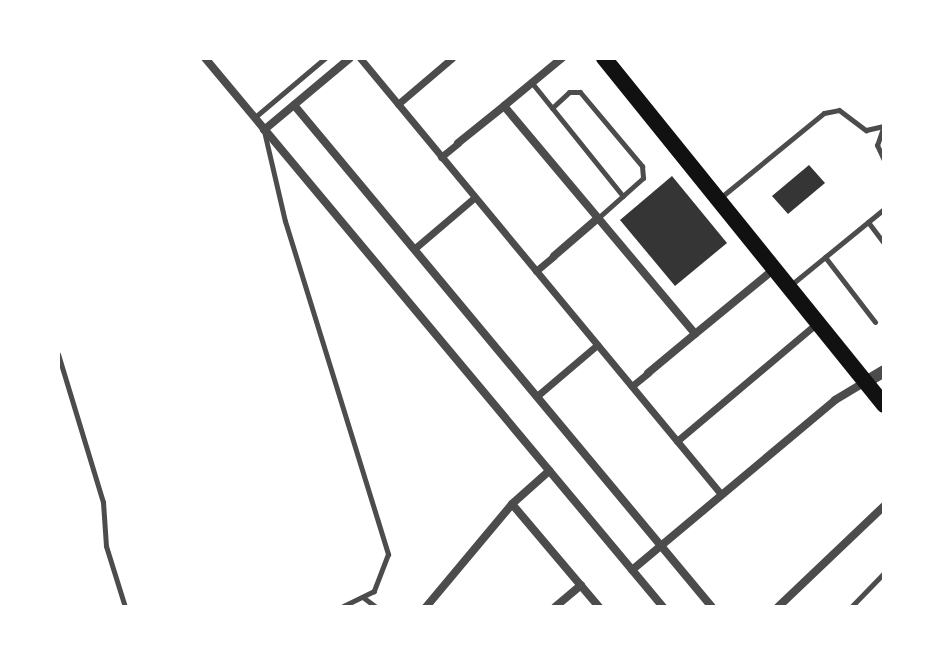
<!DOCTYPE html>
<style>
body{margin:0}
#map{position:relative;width:942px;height:665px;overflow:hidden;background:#fff;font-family:Lato,sans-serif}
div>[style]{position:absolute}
.building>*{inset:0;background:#353535}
.service>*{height:5px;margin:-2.5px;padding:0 2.5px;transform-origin:2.5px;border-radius:2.5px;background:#4c4c4c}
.pedestrian>*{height:7px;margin:-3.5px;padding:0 3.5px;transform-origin:3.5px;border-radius:3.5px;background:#4c4c4c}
.minor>*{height:8px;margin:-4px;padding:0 4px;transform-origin:4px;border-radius:4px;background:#4c4c4c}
.tertiary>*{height:12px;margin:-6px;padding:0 6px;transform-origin:6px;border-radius:6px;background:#4c4c4c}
.primary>*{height:16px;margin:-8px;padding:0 8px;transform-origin:8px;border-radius:8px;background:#111}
span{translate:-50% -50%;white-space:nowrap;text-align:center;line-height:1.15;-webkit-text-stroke:6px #fff;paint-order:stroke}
.frame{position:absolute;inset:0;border:60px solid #fff;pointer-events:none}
</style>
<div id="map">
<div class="building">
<div style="clip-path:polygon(809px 165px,825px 183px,788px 214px,772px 196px)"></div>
<div style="clip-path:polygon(672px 176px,727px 243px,675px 286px,620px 220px)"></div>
</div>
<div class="service">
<div style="left:532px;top:83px;width:145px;rotate:51.2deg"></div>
<div style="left:552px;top:108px;width:23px;rotate:-43deg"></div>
<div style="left:569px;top:92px;width:11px"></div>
<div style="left:580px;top:92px;width:97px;rotate:50deg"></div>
<div style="left:642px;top:166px;width:12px;rotate:85deg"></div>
<div style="left:643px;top:178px;width:60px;rotate:138.4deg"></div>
<div style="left:255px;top:117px;width:92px;rotate:-40.1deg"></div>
<div style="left:883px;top:128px;width:18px;rotate:109deg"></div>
<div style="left:877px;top:145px;width:17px;rotate:65deg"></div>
<div style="left:264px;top:131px;width:92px;rotate:76.9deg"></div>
<div style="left:285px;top:221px;width:349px;rotate:72.8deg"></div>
<div style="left:388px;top:554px;width:40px;rotate:111deg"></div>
<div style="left:374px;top:591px;width:37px;rotate:154deg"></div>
<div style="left:720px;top:198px;width:134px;rotate:-39.3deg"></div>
<div style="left:824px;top:113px;width:15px;rotate:-11deg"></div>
<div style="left:839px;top:110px;width:34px;rotate:37deg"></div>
<div style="left:866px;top:130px;width:18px;rotate:-13deg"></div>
<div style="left:868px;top:222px;width:26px;rotate:53deg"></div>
<div style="left:825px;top:257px;width:82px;rotate:52.4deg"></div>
<div style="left:792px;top:284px;width:119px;rotate:-39.2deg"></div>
<div style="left:58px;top:354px;width:155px;rotate:73.1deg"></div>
<div style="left:103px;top:502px;width:44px;rotate:86.1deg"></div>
<div style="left:106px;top:546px;width:64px;rotate:72.7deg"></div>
<div style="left:364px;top:598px;width:15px;rotate:37deg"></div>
<div style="left:851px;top:607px;width:47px;rotate:-45.9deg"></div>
</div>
<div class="pedestrian">
<div style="left:360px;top:58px;width:566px;rotate:50.38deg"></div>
<div style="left:398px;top:104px;width:71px;rotate:-40.4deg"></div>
<div style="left:441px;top:157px;width:22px;rotate:-39deg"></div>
<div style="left:414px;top:249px;width:80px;rotate:-40.4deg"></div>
<div style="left:536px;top:271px;width:23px;rotate:-40deg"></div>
<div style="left:632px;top:386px;width:21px;rotate:-39deg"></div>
<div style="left:537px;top:396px;width:79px;rotate:-40.4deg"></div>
<div style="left:677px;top:441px;width:183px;rotate:-40.1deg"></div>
</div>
<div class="minor">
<div style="left:205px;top:58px;width:715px;rotate:50.16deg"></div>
<div style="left:562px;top:58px;width:75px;rotate:140.4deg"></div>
<div style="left:504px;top:106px;width:297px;rotate:50deg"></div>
<div style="left:695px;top:334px;width:102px;rotate:-39.4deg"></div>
<div style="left:294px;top:105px;width:653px;rotate:50.22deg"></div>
<div style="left:264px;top:130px;width:112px;rotate:-39.9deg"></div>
<div style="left:458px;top:143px;width:59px;rotate:-38.8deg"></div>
<div style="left:554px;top:256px;width:58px;rotate:-40.8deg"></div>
<div style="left:648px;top:373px;width:61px;rotate:-39.7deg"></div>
<div style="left:512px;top:504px;width:135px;rotate:49.8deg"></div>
<div style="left:632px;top:570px;width:265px;rotate:-39.9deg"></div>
<div style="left:835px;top:400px;width:35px;rotate:-31deg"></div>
<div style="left:426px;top:607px;width:134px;rotate:-50.1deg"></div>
<div style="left:512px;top:504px;width:50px;rotate:-41.7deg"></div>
<div style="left:555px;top:607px;width:34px;rotate:-40deg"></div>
<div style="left:778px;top:607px;width:146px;rotate:-43.6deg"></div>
</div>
<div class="tertiary">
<div style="left:866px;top:382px;width:21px;rotate:-31deg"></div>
</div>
<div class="primary">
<div style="left:604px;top:58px;width:446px;rotate:51.1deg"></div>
</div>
<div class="frame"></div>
</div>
